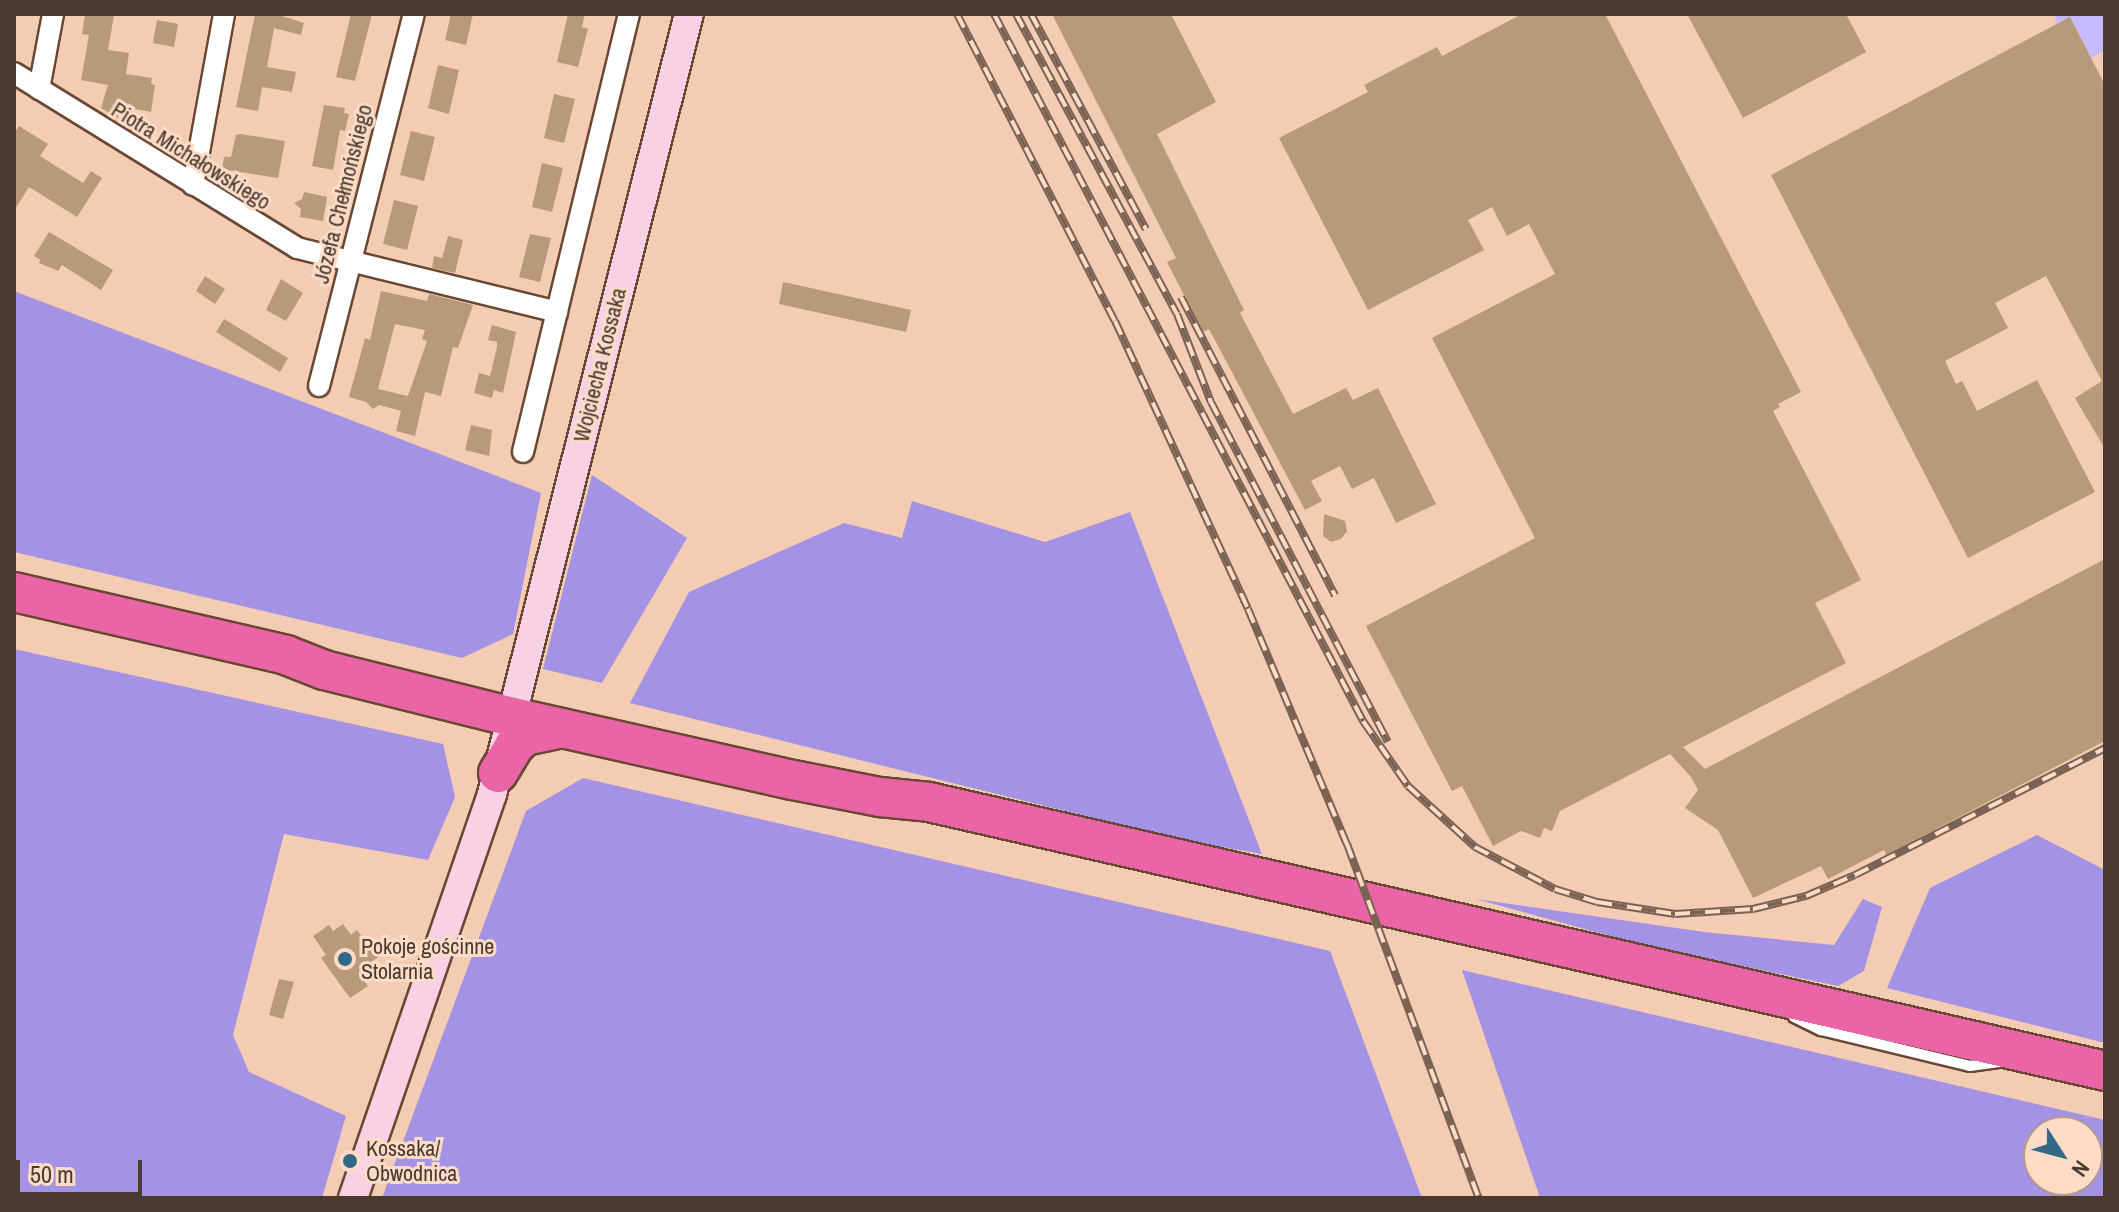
<!DOCTYPE html>
<meta charset="utf-8">
<style>
body{margin:0}
#map{position:relative;width:2119px;height:1212px;overflow:hidden;background:#f4cbb3;font-family:"Archivo Narrow",sans-serif}
div>[style]{position:absolute}
.green>*{inset:0;background:#c6b9fc}
.forest>*{inset:0;background:#a492e4}
.building>*{inset:0;background:#b79b79}
.roads{filter:drop-shadow(2px 0 #694732) drop-shadow(-2px 0 #694732) drop-shadow(0 2px #694732) drop-shadow(0 -2px #694732)}
.lane>*{height:10px;margin:-5px;padding:0 5px;transform-origin:5px;border-radius:5px;background:#fff}
.street>*{height:20px;margin:-10px;padding:0 10px;transform-origin:10px;border-radius:10px;background:#fff}
.secondary>*{height:28px;margin:-14px;padding:0 14px;transform-origin:14px;border-radius:14px;background:#f9d1e4}
.highway>*{height:38px;margin:-19px;padding:0 19px;transform-origin:19px;border-radius:19px;background:#ea65a5}
.rail>*{height:8px;margin-top:-4px;transform-origin:0;background:repeating-linear-gradient(90deg,#fcdbc7 0 15px,#7a6355 0 30px);box-sizing:border-box;border-block:2px solid #7a6355}
.dots>*{width:22px;height:22px;translate:-50% -50%;box-sizing:border-box;border:4px solid #fcdbc7;border-radius:50%}
span{translate:-50% -50%;white-space:nowrap;text-align:center;line-height:1.15;-webkit-text-stroke:6px #fcdbc7;paint-order:stroke}
.street-label{font-size:22px;color:#49392f}
.poi-label{font-size:22px;color:#49392f}
.left{translate:0 -50%;text-align:left}
.frame{position:absolute;inset:0;border:16px solid #49392f;pointer-events:none}
.north{position:absolute;left:2023px;top:1116px;width:80px;height:80px;box-sizing:border-box;background:#fcdbc7;border:2px solid #b49a8a;border-radius:50%;rotate:126deg;font-size:22px;font-weight:700;line-height:32px;text-align:center;color:#49392f}
.north::after{content:'';display:block;margin:auto;width:28px;height:36px;background:#336985;clip-path:polygon(50% 0,100% 100%,50% 72%,0 100%)}
.scale{position:absolute;left:16px;top:1160px;width:126px;height:36px;box-sizing:border-box;border:4px solid #49392f;border-top:0;padding-left:10px;font-size:24px;line-height:28px;white-space:nowrap;color:#49392f;-webkit-text-stroke:6px #fcdbc7;paint-order:stroke}
</style>
<div id="map">
<div class="green">
<div style="clip-path:polygon(2055px 14px,2105px 14px,2105px 50px,2091px 58px,2070px 17px,2056px 24px)"></div>
</div>
<div class="forest">
<div style="clip-path:polygon(14px 291px,541px 493px,513px 634px,462px 658px,14px 552px)"></div>
<div style="clip-path:polygon(592px 475px,687px 538px,602px 683px,543px 669px)"></div>
<div style="clip-path:polygon(912px 501px,1045px 542px,1130px 512px,1262px 854px,1182px 840px,630px 703px,689px 592px,844px 523px,902px 538px)"></div>
<div style="clip-path:polygon(14px 649px,443px 744px,455px 797px,428px 860px,284px 834px,233px 1035px,249px 1072px,346px 1116px,322px 1198px,14px 1198px)"></div>
<div style="clip-path:polygon(583px 778px,1330px 951px,1422px 1198px,382px 1198px,526px 811px)"></div>
<div style="clip-path:polygon(2037px 835px,2105px 870px,2105px 1043px,1887px 988px,1930px 888px)"></div>
<div style="clip-path:polygon(1476px 899px,1704px 932px,1834px 945px,1863px 899px,1882px 907px,1864px 971px,1838px 986px,1650px 947px)"></div>
<div style="clip-path:polygon(evenodd,1462px 970px,2105px 1120px,2105px 1198px,1540px 1198px,1462px 970px,2087px 1132px,2087px 1180px,2039px 1180px,2039px 1132px,2087px 1132px)"></div>
</div>
<div class="building">
<div style="clip-path:polygon(85px 14px,114px 15px,108px 50px,129px 53px,126px 74px,152px 78px,151px 84px,155px 85px,151px 112px,121px 106px,118px 118px,101px 108px,108px 85px,81px 80px,89px 35px,82px 34px)"></div>
<div style="clip-path:polygon(255px 14px,276px 14px,304px 23px,301px 35px,274px 28px,267px 67px,296px 72px,292px 92px,262px 87px,258px 111px,236px 107px)"></div>
<div style="clip-path:polygon(351px 14px,372px 14px,355px 81px,336px 77px)"></div>
<div style="clip-path:polygon(451px 14px,473px 14px,466px 45px,445px 40px)"></div>
<div style="clip-path:polygon(568px 14px,585px 14px,582px 27px,588px 29px,578px 67px,557px 62px)"></div>
<div style="clip-path:polygon(1052px 14px,1171px 14px,1216px 102px,1157px 134px,1244px 310px,1240px 313px,1293px 414px,1346px 388px,1353px 400px,1378px 388px,1436px 504px,1396px 523px,1374px 478px,1352px 489px,1340px 466px,1311px 481px,1322px 501px,1305px 510px,1209px 329px,1203px 332px,1167px 262px,1176px 258px)"></div>
<div style="clip-path:polygon(1522px 14px,1605px 14px,1801px 392px,1778px 404px,1780px 407px,1773px 411px,1861px 580px,1815px 603px,1846px 663px,1683px 747px,1705px 769px,2105px 559px,2105px 741px,1886px 855px,1884px 850px,1828px 879px,1821px 866px,1753px 898px,1718px 830px,1685px 808px,1698px 790px,1691px 777px,1670px 754px,1560px 811px,1552px 831px,1544px 828px,1540px 838px,1521px 831px,1493px 846px,1462px 786px,1452px 791px,1366px 626px,1535px 538px,1432px 338px,1555px 274px,1529px 224px,1507px 236px,1492px 207px,1468px 220px,1484px 250px,1368px 310px,1279px 138px,1368px 92px,1364px 85px,1437px 47px,1442px 56px)"></div>
<div style="clip-path:polygon(1687px 14px,1846px 14px,1866px 52px,1743px 118px)"></div>
<div style="clip-path:polygon(2070px 17px,2105px 85px,2105px 449px,2075px 398px,2102px 381px,2046px 276px,1995px 303px,2008px 328px,1945px 361px,1956px 384px,1962px 381px,1977px 411px,2037px 380px,2095px 492px,1968px 558px,1771px 175px)"></div>
<div style="clip-path:polygon(157px 20px,178px 24px,174px 47px,153px 43px)"></div>
<div style="clip-path:polygon(438px 65px,459px 70px,449px 114px,428px 108px)"></div>
<div style="clip-path:polygon(554px 94px,575px 99px,564px 143px,544px 138px)"></div>
<div style="clip-path:polygon(324px 105px,345px 108px,344px 113px,349px 114px,345px 131px,340px 130px,333px 170px,312px 166px)"></div>
<div style="clip-path:polygon(19px 126px,48px 144px,40px 156px,83px 183px,91px 171px,102px 178px,77px 217px,29px 187px,14px 211px,14px 134px)"></div>
<div style="clip-path:polygon(411px 131px,435px 137px,424px 181px,400px 175px)"></div>
<div style="clip-path:polygon(241px 134px,285px 141px,278px 178px,222px 169px,224px 157px,231px 157px,236px 135px)"></div>
<div style="clip-path:polygon(542px 163px,563px 168px,552px 212px,532px 207px)"></div>
<div style="clip-path:polygon(304px 192px,327px 197px,323px 221px,300px 217px,301px 209px,294px 203px,302px 199px)"></div>
<div style="clip-path:polygon(394px 200px,418px 206px,407px 250px,383px 244px)"></div>
<div style="clip-path:polygon(49px 232px,113px 270px,101px 290px,62px 265px,58px 271px,39px 263px,40px 260px,34px 256px)"></div>
<div style="clip-path:polygon(530px 234px,551px 238px,540px 282px,519px 277px)"></div>
<div style="clip-path:polygon(448px 236px,463px 240px,455px 273px,432px 268px,434px 256px,442px 258px)"></div>
<div style="clip-path:polygon(205px 276px,225px 289px,215px 304px,196px 291px)"></div>
<div style="clip-path:polygon(281px 279px,303px 293px,286px 321px,266px 310px)"></div>
<div style="clip-path:polygon(783px 282px,911px 310px,906px 332px,779px 304px)"></div>
<div style="clip-path:polygon(evenodd,381px 291px,427px 301px,429px 294px,473px 305px,458px 348px,453px 347px,441px 396px,425px 392px,415px 436px,396px 431px,401px 411px,379px 405px,373px 409px,366px 402px,349px 397px,365px 338px,370px 340px,381px 291px,395px 324px,425px 330px,422px 339px,427px 341px,408px 396px,378px 389px,395px 324px)"></div>
<div style="clip-path:polygon(224px 319px,288px 358px,280px 372px,216px 332px)"></div>
<div style="clip-path:polygon(492px 325px,516px 332px,503px 393px,494px 390px,492px 398px,474px 393px,479px 373px,490px 376px,497px 347px,497px 342px,488px 340px)"></div>
<div style="clip-path:polygon(471px 425px,492px 430px,489px 456px,465px 450px)"></div>
<div style="clip-path:polygon(1324px 514px,1345px 521px,1347px 531px,1341px 539px,1331px 542px,1323px 536px)"></div>
<div style="clip-path:polygon(343px 924px,351px 935px,357px 930px,367px 944px,373px 940px,383px 954px,371px 962px,375px 967px,361px 977px,368px 986px,350px 998px,321px 958px,326px 955px,313px 936px,329px 925px,333px 931px)"></div>
<div style="clip-path:polygon(279px 979px,294px 982px,283px 1019px,269px 1015px)"></div>
</div>
<div class="roads">
<div class="lane">
<div style="left:1794px;top:1017px;width:30px;rotate:26deg"></div>
<div style="left:1821px;top:1030px;width:153px;rotate:13.6deg"></div>
<div style="left:1970px;top:1066px;width:29px;rotate:-8deg"></div>
</div>
<div class="street">
<div style="left:14px;top:73px;width:333px;rotate:31.7deg"></div>
<div style="left:297px;top:248px;width:268px;rotate:13.8deg"></div>
<div style="left:39px;top:89px;width:76px;rotate:-79.4deg"></div>
<div style="left:193px;top:185px;width:174px;rotate:-79.7deg"></div>
<div style="left:319px;top:386px;width:384px;rotate:-75.7deg"></div>
<div style="left:523px;top:452px;width:451px;rotate:-76.4deg"></div>
</div>
<div class="secondary">
<div style="left:353px;top:1198px;width:427px;rotate:-71deg"></div>
<div style="left:492px;top:794px;width:804px;rotate:-75.83deg"></div>
</div>
<div class="highway">
<div style="left:14px;top:592px;width:279px;rotate:13deg"></div>
<div style="left:286px;top:655px;width:41px;rotate:21.5deg"></div>
<div style="left:324px;top:670px;width:195px;rotate:14deg"></div>
<div style="left:513px;top:717px;width:287px;rotate:12.7deg"></div>
<div style="left:793px;top:780px;width:89px;rotate:11.1deg"></div>
<div style="left:880px;top:797px;width:49px;rotate:5.8deg"></div>
<div style="left:929px;top:802px;width:1206px;rotate:12.88deg"></div>
<div style="left:498px;top:773px;width:31px;rotate:-59deg"></div>
<div style="left:514px;top:746px;width:15px;rotate:-42deg"></div>
<div style="left:525px;top:736px;width:38px;rotate:-12deg"></div>
</div>
</div>
<div class="rail">
<div style="left:957px;top:14px;width:345px;rotate:62.8deg"></div>
<div style="left:1115px;top:321px;width:317px;rotate:65.2deg"></div>
<div style="left:1248px;top:609px;width:255px;rotate:67.2deg"></div>
<div style="left:1347px;top:844px;width:378px;rotate:69.6deg"></div>
<div style="left:994px;top:14px;width:798px;rotate:62.44deg"></div>
<div style="left:1363px;top:721px;width:79px;rotate:55.3deg"></div>
<div style="left:1408px;top:786px;width:91px;rotate:42.3deg"></div>
<div style="left:1475px;top:847px;width:90px;rotate:27.7deg"></div>
<div style="left:1555px;top:889px;width:44px;rotate:17.2deg"></div>
<div style="left:1597px;top:902px;width:79px;rotate:8.7deg"></div>
<div style="left:1675px;top:914px;width:78px;rotate:-3.7deg"></div>
<div style="left:1753px;top:909px;width:55px;rotate:-13.8deg"></div>
<div style="left:1806px;top:896px;width:53px;rotate:-23.2deg"></div>
<div style="left:1855px;top:875px;width:280px;rotate:-26.9deg"></div>
<div style="left:1016px;top:14px;width:340px;rotate:61.8deg"></div>
<div style="left:1177px;top:314px;width:94px;rotate:68.9deg"></div>
<div style="left:1211px;top:402px;width:383px;rotate:62.5deg"></div>
<div style="left:1031px;top:14px;width:244px;rotate:61.9deg"></div>
<div style="left:1181px;top:297px;width:336px;rotate:62.7deg"></div>
</div>
<div class="dots">
<div style="left:345px;top:959px;background:#336985"></div>
<div style="left:350px;top:1161px;background:#336985"></div>
</div>
<div class="street-label">
<span style="left:191px;top:156px;rotate:32deg">Piotra Michałowskiego</span>
<span style="left:343px;top:194px;rotate:-76deg">Józefa Chełmońskiego</span>
<span style="left:600px;top:365px;rotate:-76deg">Wojciecha Kossaka</span>
</div>
<div class="poi-label">
<span class="left" style="left:361px;top:959px">Pokoje gościnne<br>Stolarnia</span>
<span class="left" style="left:366px;top:1161px">Kossaka/<br>Obwodnica</span>
</div>
<div class="frame"></div>
<div class="north">N</div>
<div class="scale">50 m</div>
</div>
